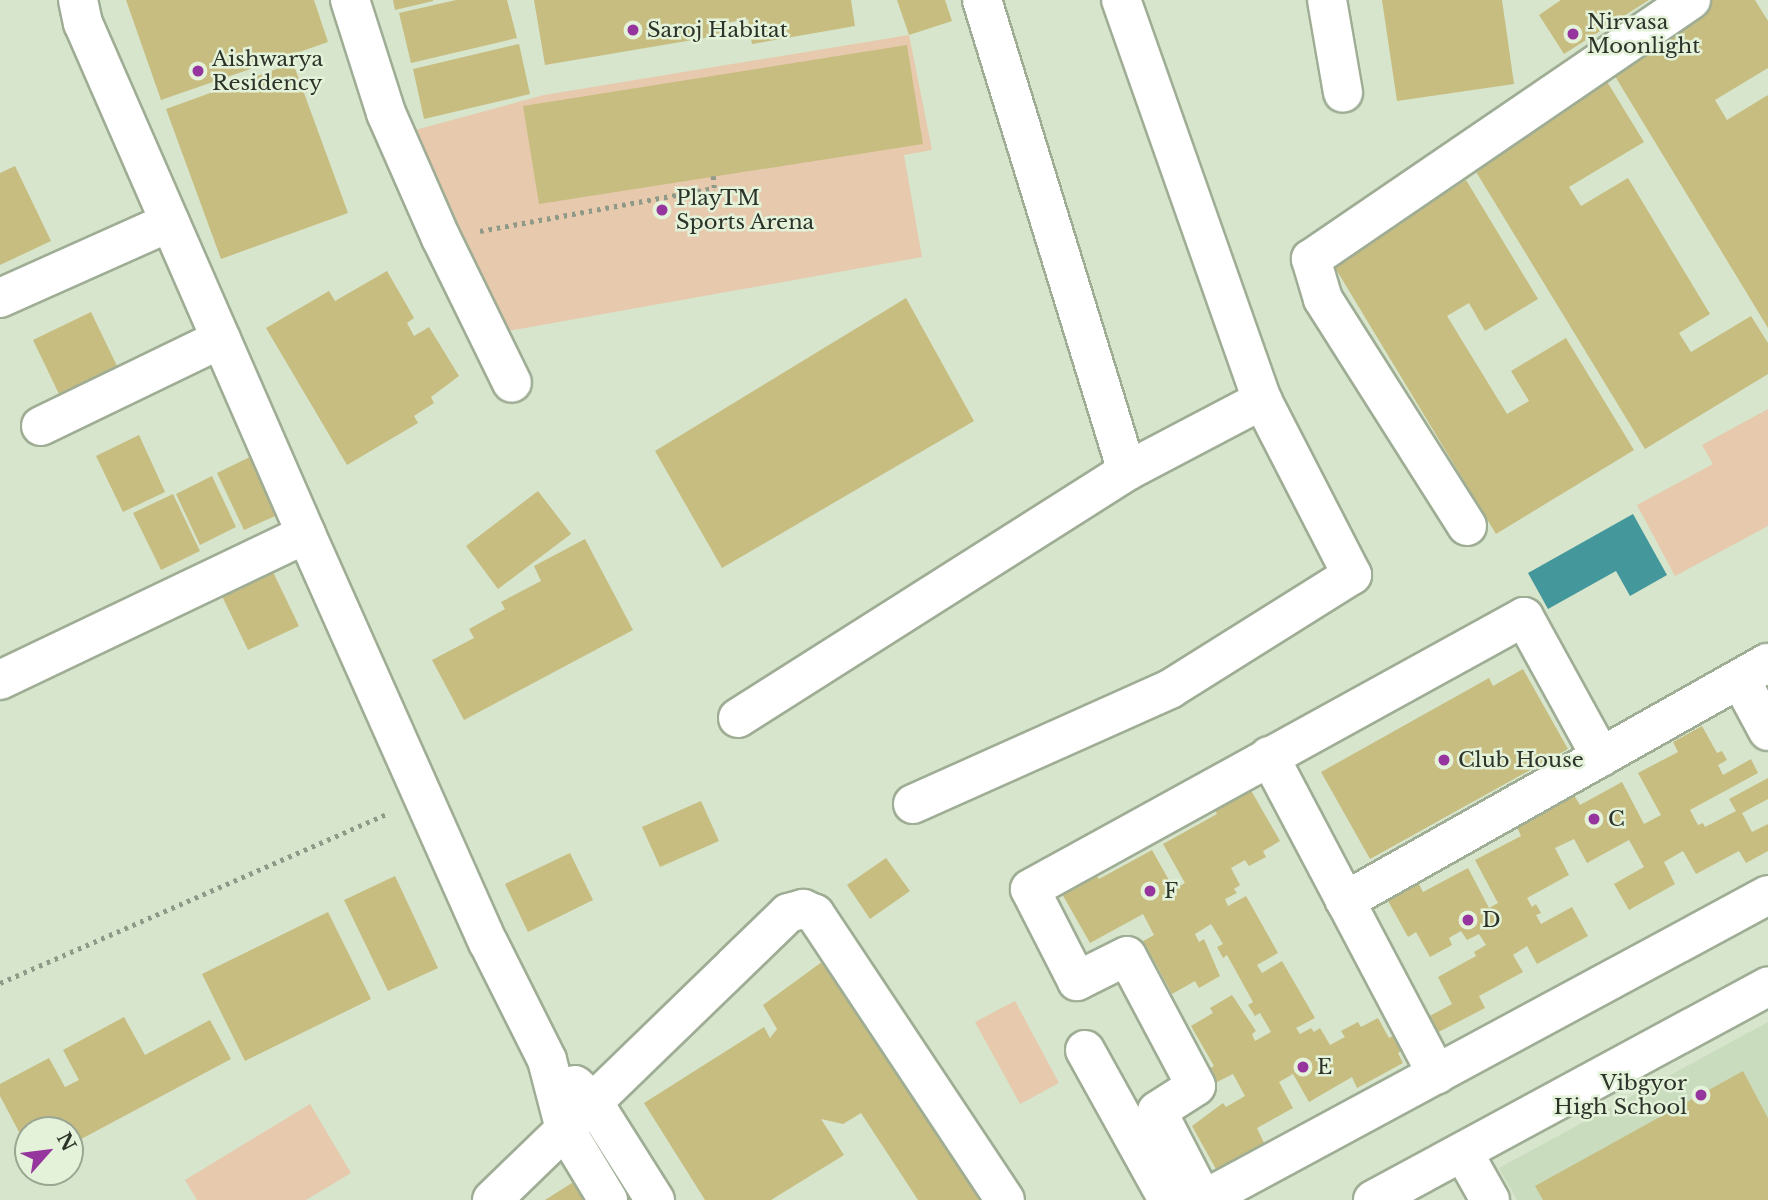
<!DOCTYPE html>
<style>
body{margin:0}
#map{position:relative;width:1768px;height:1200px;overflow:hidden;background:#d6e5cc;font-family:"Libre Baskerville",serif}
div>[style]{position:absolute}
.built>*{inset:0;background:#c9dcbd}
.green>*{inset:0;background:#e7c9ad}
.water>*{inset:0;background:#44989c}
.building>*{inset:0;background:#c8bd80}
.path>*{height:4.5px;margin-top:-2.25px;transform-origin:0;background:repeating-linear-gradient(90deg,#8e9987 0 3.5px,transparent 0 8.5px)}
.roads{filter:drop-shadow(2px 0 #9fad95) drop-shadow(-2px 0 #9fad95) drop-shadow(0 2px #9fad95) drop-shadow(0 -2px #9fad95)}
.minor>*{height:38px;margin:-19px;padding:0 19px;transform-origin:19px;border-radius:19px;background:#fff}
.dots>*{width:19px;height:19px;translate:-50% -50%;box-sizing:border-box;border:4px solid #e3f2d9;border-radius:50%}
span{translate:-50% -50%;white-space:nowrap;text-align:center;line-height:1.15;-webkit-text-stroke:5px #e3f2d9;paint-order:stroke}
.poi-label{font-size:21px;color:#2e332a}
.left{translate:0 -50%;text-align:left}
.right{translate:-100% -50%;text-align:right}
.north{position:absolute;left:14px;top:1116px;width:70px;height:70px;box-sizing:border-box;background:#e3f2d9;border:2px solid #9ba693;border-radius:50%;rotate:62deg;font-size:19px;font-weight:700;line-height:28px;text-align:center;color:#2e332a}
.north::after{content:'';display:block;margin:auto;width:24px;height:32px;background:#96359d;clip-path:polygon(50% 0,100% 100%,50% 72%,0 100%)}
</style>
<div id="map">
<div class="built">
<div style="clip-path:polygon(1768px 1022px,1768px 1200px,1517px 1200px,1499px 1168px)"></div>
</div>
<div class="green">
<div style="clip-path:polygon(909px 35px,932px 150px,904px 155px,922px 257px,475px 337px,375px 141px,544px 95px)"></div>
<div style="clip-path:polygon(1768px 409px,1768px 526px,1675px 576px,1637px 505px,1713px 464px,1702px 445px)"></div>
<div style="clip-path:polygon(1015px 1001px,1059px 1083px,1020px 1104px,975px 1022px)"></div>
<div style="clip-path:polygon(310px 1104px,351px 1173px,306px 1200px,197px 1200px,185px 1180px)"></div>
</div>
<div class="water">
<div style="clip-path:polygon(1633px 514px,1667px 575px,1630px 596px,1616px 571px,1548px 609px,1528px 573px)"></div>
</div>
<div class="building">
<div style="clip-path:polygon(126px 0,314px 0,328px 42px,161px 100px)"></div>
<div style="clip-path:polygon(393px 0,433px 0,433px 1px,395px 10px)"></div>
<div style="clip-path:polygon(456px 0,507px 0,517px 38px,411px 63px,399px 13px)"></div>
<div style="clip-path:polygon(534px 0,851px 0,855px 26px,752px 44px,748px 19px,726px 23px,728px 34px,545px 65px)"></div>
<div style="clip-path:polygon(897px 0,945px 0,952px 21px,909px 35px)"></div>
<div style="clip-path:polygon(1382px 0,1502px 0,1514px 84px,1397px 101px)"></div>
<div style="clip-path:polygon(1561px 0,1649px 0,1564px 54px,1539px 15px)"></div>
<div style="clip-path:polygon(1711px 0,1755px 0,1768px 21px,1768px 68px,1715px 100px,1727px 120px,1768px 95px,1768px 328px,1607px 63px)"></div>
<div style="clip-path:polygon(519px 44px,530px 94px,424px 119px,413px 69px)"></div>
<div style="clip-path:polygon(907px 45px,923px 144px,539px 204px,523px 106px)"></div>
<div style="clip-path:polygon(293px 63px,348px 213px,221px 259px,166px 109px)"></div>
<div style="clip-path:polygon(1603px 75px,1644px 142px,1569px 187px,1581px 206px,1628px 178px,1710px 314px,1679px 333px,1691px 352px,1751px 316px,1768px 343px,1768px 374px,1645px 449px,1467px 157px)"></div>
<div style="clip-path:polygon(15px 166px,51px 241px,0 265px,0 173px)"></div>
<div style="clip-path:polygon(1466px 180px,1538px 299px,1485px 331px,1469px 303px,1447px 316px,1507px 414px,1529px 401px,1511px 371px,1566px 338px,1634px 450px,1496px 534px,1331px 261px)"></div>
<div style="clip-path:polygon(387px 271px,414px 318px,407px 323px,414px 336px,429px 327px,459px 376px,431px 397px,434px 403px,414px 416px,418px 423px,347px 465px,266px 328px,329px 291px,335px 301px)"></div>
<div style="clip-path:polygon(906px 298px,974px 421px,722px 568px,655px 451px)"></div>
<div style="clip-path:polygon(91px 312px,118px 368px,60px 396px,33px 340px)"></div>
<div style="clip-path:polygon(139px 435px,165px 492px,123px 512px,96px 456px)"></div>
<div style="clip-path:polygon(256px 454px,284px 512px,244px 530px,217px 473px)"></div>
<div style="clip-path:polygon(212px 476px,236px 527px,200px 545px,176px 494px)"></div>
<div style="clip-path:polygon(538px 491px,571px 534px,498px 589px,466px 546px)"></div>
<div style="clip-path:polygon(173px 494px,200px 551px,161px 570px,133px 513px)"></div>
<div style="clip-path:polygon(585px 539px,633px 630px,464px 720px,432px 660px,474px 638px,469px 629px,505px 609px,501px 602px,541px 581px,534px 566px)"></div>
<div style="clip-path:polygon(272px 570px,299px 626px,248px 650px,221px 594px)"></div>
<div style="clip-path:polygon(1523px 669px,1568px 749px,1370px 859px,1321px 772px,1489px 678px,1493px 686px)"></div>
<div style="clip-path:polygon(1702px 726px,1717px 753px,1722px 751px,1727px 760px,1718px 765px,1723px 775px,1751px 759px,1758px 773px,1690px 810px,1698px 825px,1703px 823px,1705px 827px,1736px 811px,1729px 799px,1768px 778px,1768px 799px,1742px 813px,1752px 832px,1768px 824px,1768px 851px,1746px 863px,1739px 851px,1696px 874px,1683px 851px,1664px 862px,1675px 884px,1629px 910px,1614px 884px,1644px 867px,1629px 840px,1587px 863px,1574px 839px,1555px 848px,1569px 875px,1527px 898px,1532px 907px,1536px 904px,1541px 913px,1536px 915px,1541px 924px,1572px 907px,1588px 936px,1537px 964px,1527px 946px,1513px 955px,1523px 972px,1479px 996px,1485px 1008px,1398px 1053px,1403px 1063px,1357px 1088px,1352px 1077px,1309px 1102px,1293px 1074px,1279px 1082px,1293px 1108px,1257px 1128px,1265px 1145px,1217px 1171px,1192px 1126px,1223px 1103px,1226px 1107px,1245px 1096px,1233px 1074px,1217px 1082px,1209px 1069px,1214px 1066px,1191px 1026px,1213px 1013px,1210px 1008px,1232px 995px,1256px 1031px,1252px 1034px,1255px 1041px,1271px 1032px,1260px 1013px,1255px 1016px,1248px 1005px,1253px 1002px,1227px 955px,1223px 958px,1217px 947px,1223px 944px,1211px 924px,1195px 934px,1199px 942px,1204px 939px,1220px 976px,1199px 988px,1195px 981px,1172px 994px,1152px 957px,1147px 960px,1138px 944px,1154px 935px,1143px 914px,1090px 943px,1061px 892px,1095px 874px,1099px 879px,1152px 850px,1174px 889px,1185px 883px,1163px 844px,1217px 814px,1213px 807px,1249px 787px,1280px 841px,1263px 851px,1266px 857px,1249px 866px,1245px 860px,1231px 868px,1240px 885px,1234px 889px,1237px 893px,1225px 899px,1228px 906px,1246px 896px,1278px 953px,1257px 965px,1262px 973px,1282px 961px,1315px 1018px,1296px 1028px,1300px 1034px,1311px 1028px,1314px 1032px,1320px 1028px,1330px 1045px,1345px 1037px,1341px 1031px,1358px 1022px,1361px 1027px,1378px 1018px,1389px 1038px,1452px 1004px,1438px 977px,1476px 956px,1474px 952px,1486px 945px,1479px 934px,1467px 940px,1461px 931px,1449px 938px,1452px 945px,1430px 957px,1416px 932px,1408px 937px,1387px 899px,1418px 882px,1423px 892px,1468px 868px,1489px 908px,1498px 903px,1475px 860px,1521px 836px,1517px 827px,1574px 795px,1580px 805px,1622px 782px,1644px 824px,1661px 815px,1638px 773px,1678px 752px,1673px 742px)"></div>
<div style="clip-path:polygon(701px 801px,719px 841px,660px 867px,642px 827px)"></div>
<div style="clip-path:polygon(570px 853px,593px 900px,528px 932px,505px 884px)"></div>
<div style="clip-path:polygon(886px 858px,910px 891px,870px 919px,847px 885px)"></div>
<div style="clip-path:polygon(395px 876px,438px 968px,388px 991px,344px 900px)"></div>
<div style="clip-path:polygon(328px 912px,371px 999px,245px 1061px,202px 974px)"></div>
<div style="clip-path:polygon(830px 956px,986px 1200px,918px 1200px,861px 1113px,843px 1124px,821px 1119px,844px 1155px,771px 1200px,705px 1200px,644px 1103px,764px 1027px,770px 1038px,777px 1029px,763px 1005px)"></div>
<div style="clip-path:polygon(124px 1017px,145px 1055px,210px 1020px,231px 1059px,70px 1145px,70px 1130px,28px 1130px,28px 1149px,0 1096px,0 1084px,49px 1058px,65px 1087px,79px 1080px,63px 1050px)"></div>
<div style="clip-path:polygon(1743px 1071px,1768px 1118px,1768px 1200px,1543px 1200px,1535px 1186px)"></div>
<div style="clip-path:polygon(575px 1181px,587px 1200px,545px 1200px)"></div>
</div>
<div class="path">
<div style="left:480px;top:231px;width:238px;rotate:-10.4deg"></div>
<div style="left:714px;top:188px;width:12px;rotate:-95deg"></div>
<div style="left:0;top:983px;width:425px;rotate:-23.6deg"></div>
</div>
<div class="roads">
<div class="minor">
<div style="left:78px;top:0;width:24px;rotate:78deg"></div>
<div style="left:83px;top:23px;width:558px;rotate:66.42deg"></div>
<div style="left:306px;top:534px;width:447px;rotate:66deg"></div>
<div style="left:488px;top:942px;width:132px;rotate:63.4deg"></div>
<div style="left:547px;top:1060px;width:71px;rotate:75.4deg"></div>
<div style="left:565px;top:1129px;width:83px;rotate:58.8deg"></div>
<div style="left:350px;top:0;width:119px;rotate:72.3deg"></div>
<div style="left:386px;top:113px;width:137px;rotate:66.3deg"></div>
<div style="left:441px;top:238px;width:161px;rotate:63.9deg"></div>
<div style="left:982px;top:0;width:493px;rotate:72.9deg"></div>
<div style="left:1327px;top:0;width:94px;rotate:80.2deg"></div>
<div style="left:0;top:298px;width:186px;rotate:-24.1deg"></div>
<div style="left:41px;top:426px;width:200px;rotate:-25.8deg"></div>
<div style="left:1467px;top:526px;width:269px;rotate:-122.4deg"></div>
<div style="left:1323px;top:299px;width:42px;rotate:-106.7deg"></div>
<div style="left:1311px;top:259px;width:460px;rotate:-34.3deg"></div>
<div style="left:1740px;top:679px;width:59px;rotate:61.7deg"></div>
<div style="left:0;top:680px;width:339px;rotate:-25.5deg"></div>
<div style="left:738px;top:718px;width:461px;rotate:-32.4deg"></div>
<div style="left:1127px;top:471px;width:153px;rotate:-27.7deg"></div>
<div style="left:1269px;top:756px;width:360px;rotate:62.2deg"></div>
<div style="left:913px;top:804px;width:282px;rotate:-24.1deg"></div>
<div style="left:1170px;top:689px;width:215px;rotate:-32.1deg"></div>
<div style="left:1352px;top:575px;width:197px;rotate:-117.2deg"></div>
<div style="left:1262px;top:400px;width:424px;rotate:-109.4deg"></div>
<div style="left:1345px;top:901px;width:485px;rotate:-29.4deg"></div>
<div style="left:1085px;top:1050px;width:171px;rotate:61deg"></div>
<div style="left:575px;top:1085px;width:25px;rotate:43deg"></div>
<div style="left:593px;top:1102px;width:116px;rotate:57.7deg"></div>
<div style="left:1463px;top:1152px;width:55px;rotate:60.6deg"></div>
<div style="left:492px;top:1200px;width:412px;rotate:-44.1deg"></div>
<div style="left:788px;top:913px;width:16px;rotate:-15deg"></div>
<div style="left:803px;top:909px;width:13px;rotate:23deg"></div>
<div style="left:815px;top:914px;width:343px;rotate:56.4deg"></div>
<div style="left:1203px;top:1200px;width:100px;rotate:-117.3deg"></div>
<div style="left:1157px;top:1111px;width:46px;rotate:-32.7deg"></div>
<div style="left:1196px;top:1086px;width:147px;rotate:-118deg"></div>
<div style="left:1127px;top:956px;width:56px;rotate:153.4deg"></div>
<div style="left:1077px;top:981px;width:103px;rotate:-117.1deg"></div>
<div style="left:1030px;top:889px;width:564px;rotate:-28.84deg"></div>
<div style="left:1524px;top:617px;width:160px;rotate:61.2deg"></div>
<div style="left:1203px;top:1200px;width:642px;rotate:-28.36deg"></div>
<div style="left:1373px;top:1200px;width:449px;rotate:-28.4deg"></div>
</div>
</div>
<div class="dots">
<div style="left:633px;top:30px;background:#96359d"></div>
<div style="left:1573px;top:34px;background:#96359d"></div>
<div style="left:198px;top:71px;background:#96359d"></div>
<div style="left:662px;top:210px;background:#96359d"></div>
<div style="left:1444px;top:760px;background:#96359d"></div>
<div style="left:1594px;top:819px;background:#96359d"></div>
<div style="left:1150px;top:891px;background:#96359d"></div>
<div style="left:1468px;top:920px;background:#96359d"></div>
<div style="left:1303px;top:1067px;background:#96359d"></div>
<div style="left:1701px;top:1095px;background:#96359d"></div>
</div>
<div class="poi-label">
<span class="left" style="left:1587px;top:34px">Nirvasa<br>Moonlight</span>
<span class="left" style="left:647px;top:30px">Saroj Habitat</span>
<span class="left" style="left:212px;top:71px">Aishwarya<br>Residency</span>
<span class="left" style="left:676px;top:210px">PlayTM<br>Sports Arena</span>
<span class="left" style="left:1458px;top:760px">Club House</span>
<span class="left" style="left:1608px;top:819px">C</span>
<span class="left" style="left:1164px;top:891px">F</span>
<span class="left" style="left:1482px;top:920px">D</span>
<span class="left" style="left:1317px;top:1067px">E</span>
<span class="right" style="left:1687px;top:1095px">Vibgyor<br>High School</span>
</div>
<div class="north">N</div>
</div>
